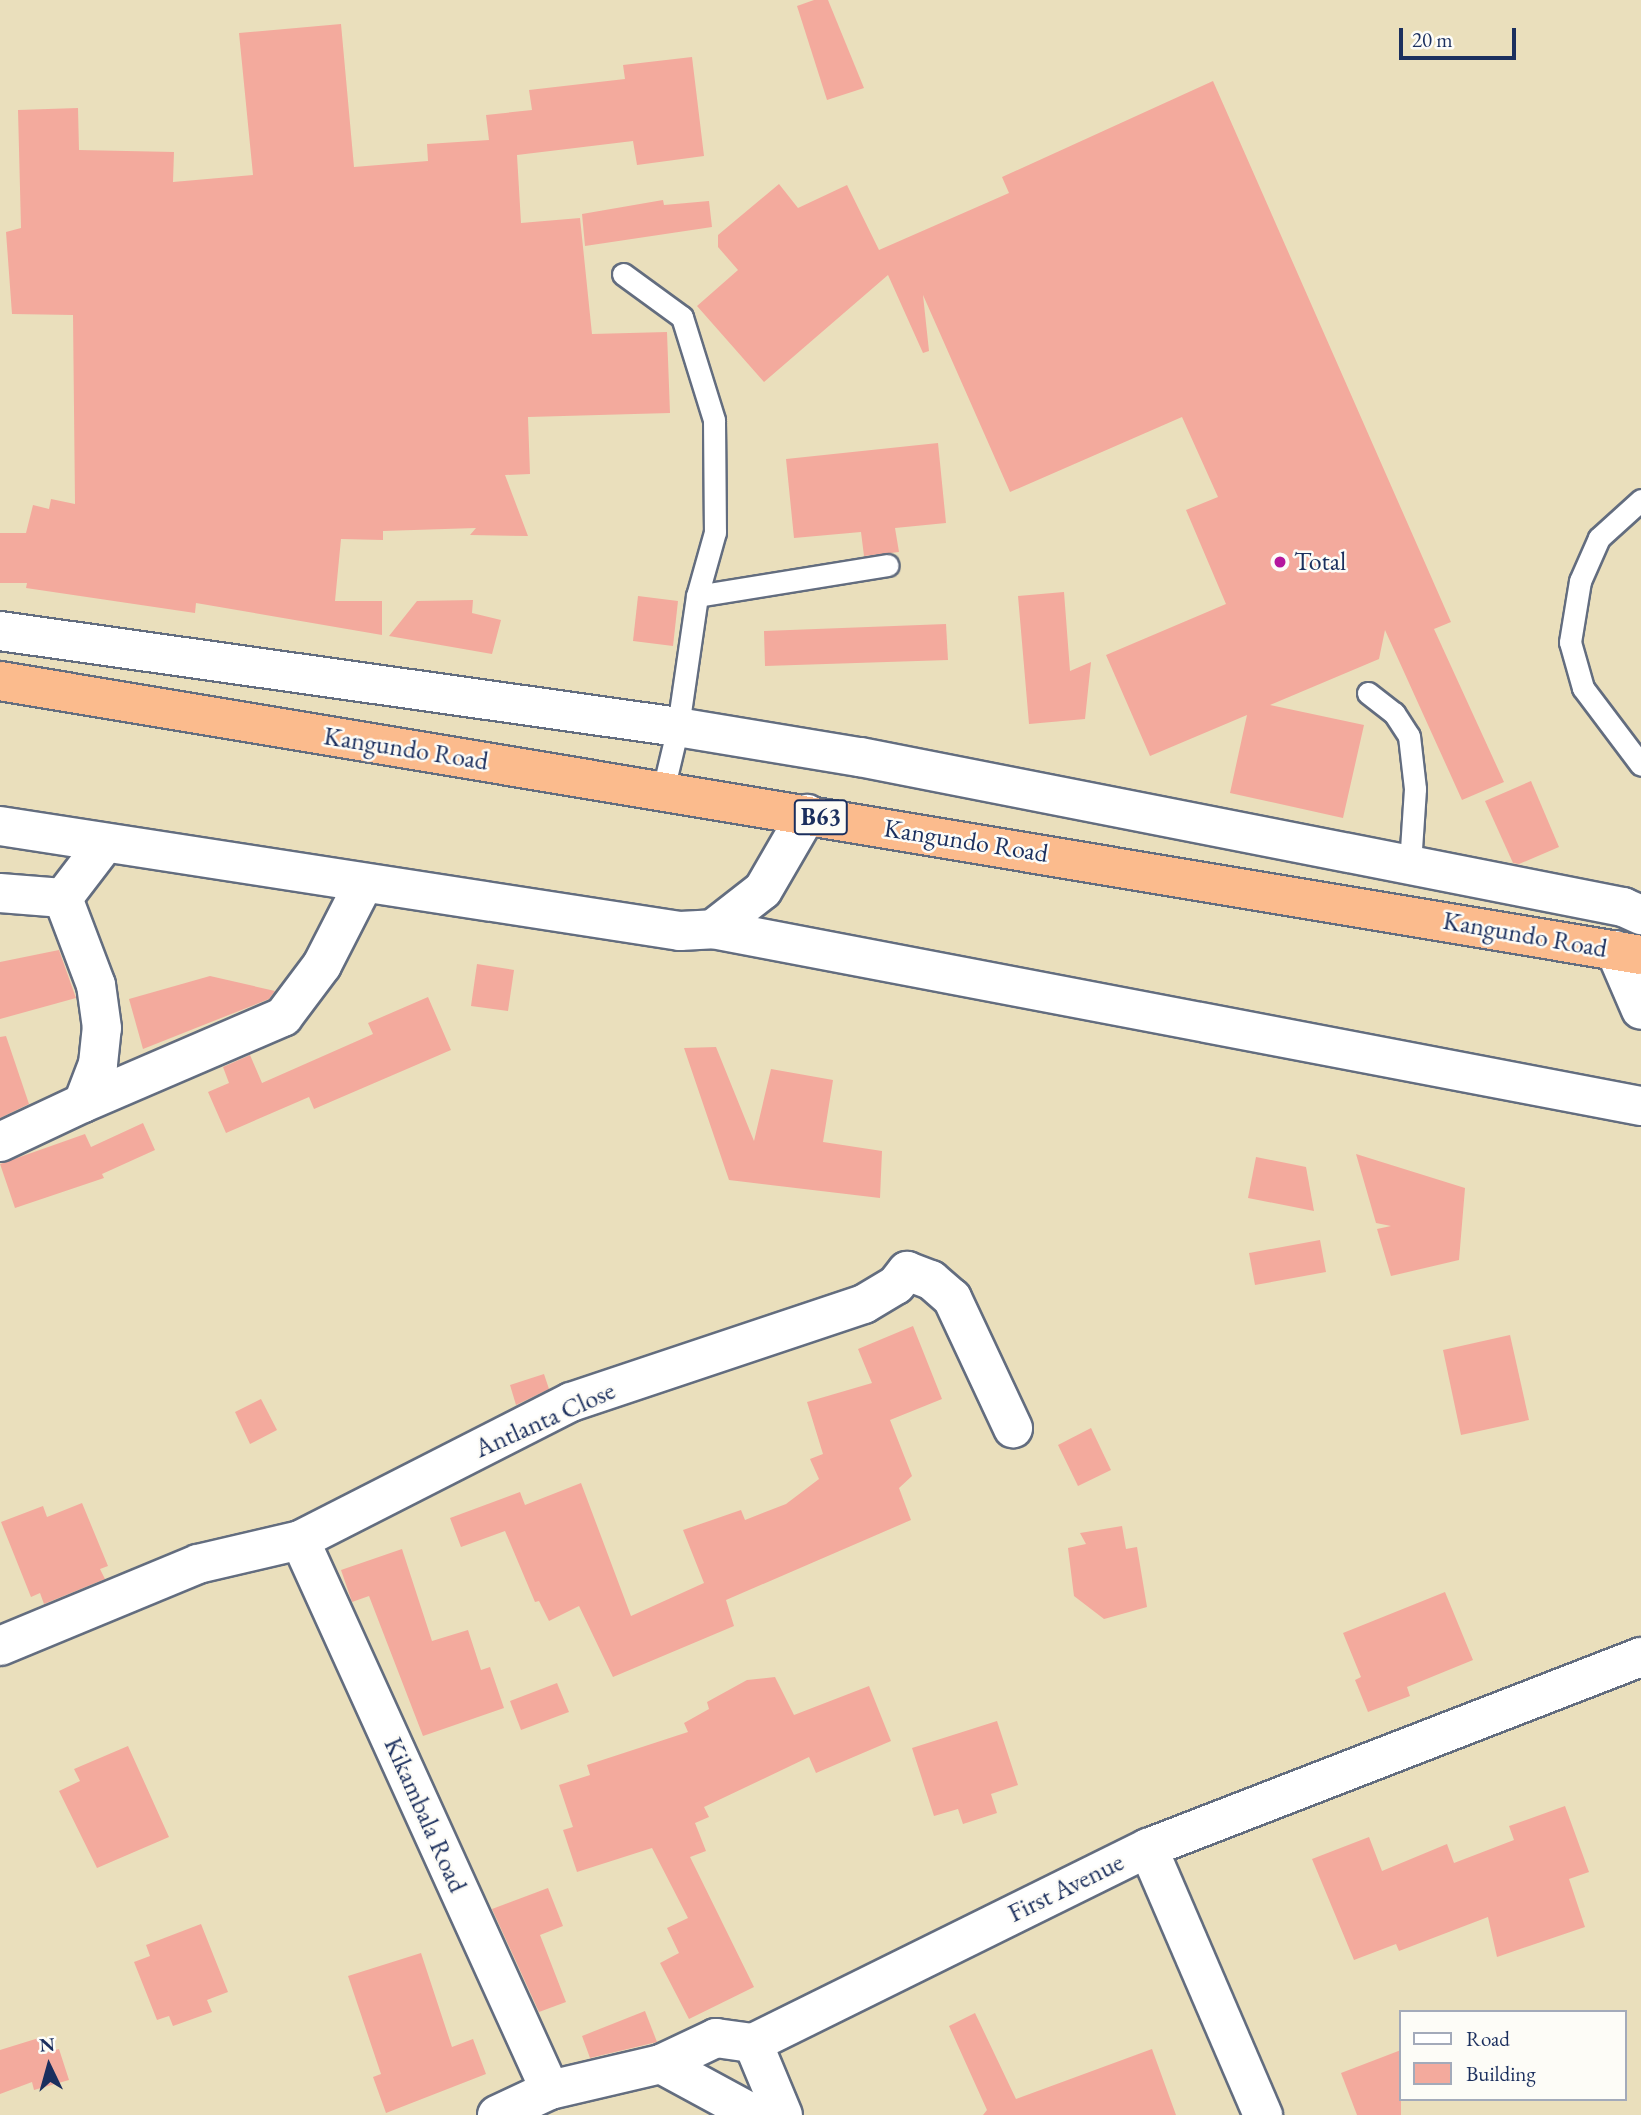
<!DOCTYPE html>
<style>
body{margin:0}
#map{position:relative;width:1641px;height:2115px;overflow:hidden;background:#eadfbc;font-family:"EB Garamond",serif}
div>[style]{position:absolute}
.building>*{inset:0;background:#f3aa9d}
.roads{filter:drop-shadow(2px 0 #636d7f) drop-shadow(-2px 0 #636d7f) drop-shadow(0 2px #636d7f) drop-shadow(0 -2px #636d7f)}
.service>*{height:21px;margin:-10.5px;padding:0 10.5px;transform-origin:10.5px;border-radius:10.5px;background:#fff}
.minor>*{height:38px;margin:-19px;padding:0 19px;transform-origin:19px;border-radius:19px;background:#fff}
.trunk>*{height:38px;margin:-19px;padding:0 19px;transform-origin:19px;border-radius:19px;background:#fbbb8d}
.dots>*{width:19px;height:19px;translate:-50% -50%;box-sizing:border-box;border:4px solid #fdfcf7;border-radius:50%}
span{translate:-50% -50%;white-space:nowrap;text-align:center;line-height:1.15;-webkit-text-stroke:5px #fdfcf7;paint-order:stroke}
.shield-label span{padding:2px 5px;background:#fdfcf7;border:2px solid;border-radius:5px;-webkit-text-stroke-width:0}
.shield-label{font-size:24px;color:#1b2f5e;font-weight:700}
.poi-label{font-size:26px;color:#1b2f5e}
.left{translate:0 -50%;text-align:left}
.street-label{font-size:26px;color:#1b2f5e}
.legend{position:absolute;left:1399px;top:2010px;width:228px;height:91px;box-sizing:border-box;background:#fdfcf7;border:2px solid #a3aaba;margin:0;padding:9px 12px;list-style:none;font-size:21px;color:#1b2f5e}
.legend li{display:flex;align-items:center;gap:14px;height:35px}
.legend b{width:35px;border:2px solid #a3aaba}
.north{position:absolute;left:14px;top:2031px;width:70px;height:70px;-webkit-text-stroke:5px #fdfcf7;paint-order:stroke;rotate:355deg;font-size:19px;font-weight:700;line-height:28px;text-align:center;color:#1b2f5e}
.north::after{content:'';display:block;margin:auto;width:24px;height:32px;background:#1b2f5e;clip-path:polygon(50% 0,100% 100%,50% 72%,0 100%)}
.scale{position:absolute;left:1399px;top:28px;width:117px;height:32px;box-sizing:border-box;border:4px solid #1b2f5e;border-top:0;padding-left:9px;font-size:21px;line-height:24px;white-space:nowrap;color:#1b2f5e;-webkit-text-stroke:5px #fdfcf7;paint-order:stroke}
</style>
<div id="map">
<div class="building">
<div style="clip-path:polygon(814px 0,828px 0,864px 88px,827px 100px,797px 6px)"></div>
<div style="clip-path:polygon(341px 24px,354px 167px,428px 161px,427px 144px,489px 140px,486px 115px,532px 110px,529px 90px,625px 79px,623px 65px,692px 57px,704px 156px,637px 165px,633px 141px,517px 155px,521px 223px,580px 218px,592px 334px,667px 332px,670px 413px,528px 417px,530px 474px,505px 475px,528px 536px,470px 535px,476px 528px,383px 531px,383px 540px,341px 539px,335px 601px,382px 601px,382px 635px,196px 603px,195px 613px,26px 588px,27px 583px,0 583px,0 533px,26px 533px,33px 505px,49px 509px,51px 499px,75px 504px,73px 315px,12px 314px,6px 232px,21px 228px,18px 110px,78px 108px,79px 150px,174px 152px,173px 182px,253px 175px,239px 33px)"></div>
<div style="clip-path:polygon(1213px 81px,1451px 622px,1434px 629px,1504px 782px,1462px 800px,1385px 630px,1379px 659px,1270px 705px,1364px 725px,1343px 818px,1230px 793px,1247px 715px,1150px 756px,1106px 655px,1226px 604px,1186px 510px,1218px 497px,1182px 417px,1010px 492px,923px 295px,929px 351px,923px 353px,888px 275px,764px 382px,697px 306px,738px 270px,718px 247px,718px 235px,779px 184px,798px 208px,847px 185px,879px 250px,1009px 193px,1002px 177px)"></div>
<div style="clip-path:polygon(663px 200px,664px 205px,709px 201px,712px 227px,585px 246px,582px 214px)"></div>
<div style="clip-path:polygon(938px 443px,946px 523px,895px 528px,899px 552px,864px 556px,861px 532px,794px 538px,786px 459px)"></div>
<div style="clip-path:polygon(1064px 592px,1070px 671px,1091px 662px,1085px 719px,1029px 724px,1018px 596px)"></div>
<div style="clip-path:polygon(638px 596px,678px 601px,673px 646px,633px 641px)"></div>
<div style="clip-path:polygon(473px 600px,472px 613px,501px 620px,492px 654px,389px 636px,417px 601px)"></div>
<div style="clip-path:polygon(946px 624px,948px 660px,765px 666px,764px 631px)"></div>
<div style="clip-path:polygon(1531px 781px,1559px 847px,1519px 864px,1513px 863px,1485px 801px)"></div>
<div style="clip-path:polygon(59px 950px,76px 998px,0 1019px,0 962px)"></div>
<div style="clip-path:polygon(477px 964px,514px 970px,508px 1011px,471px 1006px)"></div>
<div style="clip-path:polygon(210px 976px,275px 991px,269px 999px,143px 1049px,129px 999px)"></div>
<div style="clip-path:polygon(428px 997px,451px 1050px,314px 1109px,309px 1097px,226px 1133px,208px 1092px,229px 1083px,223px 1067px,250px 1055px,262px 1083px,373px 1034px,368px 1023px)"></div>
<div style="clip-path:polygon(6px 1036px,29px 1104px,0 1118px,0 1037px)"></div>
<div style="clip-path:polygon(716px 1047px,754px 1141px,771px 1069px,833px 1080px,823px 1142px,882px 1151px,880px 1198px,729px 1180px,684px 1048px)"></div>
<div style="clip-path:polygon(143px 1123px,155px 1150px,102px 1174px,104px 1178px,15px 1208px,0 1164px,85px 1134px,91px 1147px)"></div>
<div style="clip-path:polygon(1356px 1154px,1465px 1188px,1459px 1260px,1391px 1276px,1377px 1229px,1391px 1226px,1376px 1223px)"></div>
<div style="clip-path:polygon(1256px 1157px,1306px 1167px,1314px 1211px,1248px 1198px)"></div>
<div style="clip-path:polygon(1320px 1240px,1326px 1272px,1255px 1285px,1249px 1253px)"></div>
<div style="clip-path:polygon(913px 1326px,942px 1399px,890px 1420px,912px 1476px,899px 1488px,911px 1520px,726px 1600px,734px 1626px,613px 1677px,579px 1606px,549px 1621px,539px 1601px,535px 1602px,505px 1531px,461px 1547px,450px 1518px,520px 1492px,525px 1505px,581px 1483px,631px 1616px,704px 1583px,683px 1530px,741px 1510px,745px 1520px,786px 1504px,819px 1479px,810px 1459px,823px 1454px,807px 1402px,872px 1383px,858px 1349px)"></div>
<div style="clip-path:polygon(1510px 1335px,1529px 1420px,1461px 1435px,1443px 1350px)"></div>
<div style="clip-path:polygon(544px 1374px,549px 1389px,516px 1405px,510px 1385px)"></div>
<div style="clip-path:polygon(261px 1399px,277px 1430px,250px 1444px,235px 1412px)"></div>
<div style="clip-path:polygon(1091px 1428px,1111px 1470px,1078px 1486px,1058px 1445px)"></div>
<div style="clip-path:polygon(82px 1503px,108px 1566px,100px 1569px,105px 1579px,44px 1604px,40px 1593px,31px 1597px,1px 1522px,43px 1506px,47px 1517px)"></div>
<div style="clip-path:polygon(1122px 1526px,1126px 1549px,1137px 1547px,1147px 1607px,1104px 1619px,1074px 1596px,1068px 1548px,1086px 1544px,1080px 1533px)"></div>
<div style="clip-path:polygon(402px 1549px,432px 1641px,468px 1630px,481px 1670px,490px 1667px,504px 1708px,423px 1736px,369px 1596px,352px 1602px,341px 1570px)"></div>
<div style="clip-path:polygon(1445px 1592px,1473px 1660px,1407px 1687px,1410px 1696px,1368px 1712px,1355px 1680px,1361px 1677px,1343px 1633px)"></div>
<div style="clip-path:polygon(775px 1677px,794px 1715px,869px 1686px,891px 1741px,816px 1773px,809px 1757px,704px 1807px,709px 1817px,695px 1823px,706px 1851px,690px 1857px,754px 1987px,689px 2019px,660px 1963px,679px 1953px,667px 1928px,688px 1918px,652px 1848px,577px 1872px,563px 1830px,573px 1827px,559px 1785px,590px 1775px,587px 1765px,688px 1732px,684px 1723px,709px 1709px,707px 1702px,747px 1680px)"></div>
<div style="clip-path:polygon(557px 1683px,569px 1712px,521px 1730px,510px 1701px)"></div>
<div style="clip-path:polygon(997px 1721px,1018px 1785px,991px 1794px,997px 1813px,963px 1824px,958px 1809px,934px 1816px,912px 1748px)"></div>
<div style="clip-path:polygon(128px 1746px,169px 1837px,97px 1868px,59px 1791px,80px 1781px,74px 1769px)"></div>
<div style="clip-path:polygon(1565px 1806px,1589px 1872px,1569px 1879px,1585px 1927px,1497px 1957px,1488px 1917px,1399px 1951px,1396px 1944px,1354px 1960px,1312px 1859px,1369px 1837px,1382px 1871px,1447px 1844px,1454px 1863px,1514px 1840px,1509px 1826px)"></div>
<div style="clip-path:polygon(548px 1888px,563px 1926px,540px 1935px,566px 2002px,539px 2012px,492px 1909px)"></div>
<div style="clip-path:polygon(201px 1924px,228px 1992px,207px 2000px,212px 2012px,173px 2026px,169px 2016px,157px 2020px,134px 1962px,150px 1956px,146px 1945px)"></div>
<div style="clip-path:polygon(421px 1953px,452px 2047px,473px 2039px,486px 2074px,386px 2113px,373px 2077px,381px 2074px,348px 1976px)"></div>
<div style="clip-path:polygon(645px 2011px,657px 2042px,590px 2058px,582px 2036px)"></div>
<div style="clip-path:polygon(975px 2013px,1016px 2099px,1152px 2049px,1176px 2115px,983px 2115px,987px 2110px,949px 2026px)"></div>
<div style="clip-path:polygon(42px 2037px,47px 2052px,59px 2049px,69px 2080px,34px 2090px,32px 2082px,0 2094px,0 2050px)"></div>
<div style="clip-path:polygon(1401px 2050px,1401px 2115px,1357px 2115px,1341px 2073px)"></div>
</div>
<div class="roads">
<div class="service">
<div style="left:623px;top:274px;width:73px;rotate:36.1deg"></div>
<div style="left:682px;top:317px;width:108px;rotate:72.7deg"></div>
<div style="left:714px;top:420px;width:112px;rotate:89.5deg"></div>
<div style="left:715px;top:532px;width:66px;rotate:105.7deg"></div>
<div style="left:697px;top:596px;width:132px;rotate:98.3deg"></div>
<div style="left:678px;top:727px;width:65px;rotate:103.4deg"></div>
<div style="left:1641px;top:500px;width:57px;rotate:137.9deg"></div>
<div style="left:1599px;top:538px;width:47px;rotate:113.8deg"></div>
<div style="left:1580px;top:581px;width:62px;rotate:99.3deg"></div>
<div style="left:1570px;top:642px;width:48px;rotate:74.2deg"></div>
<div style="left:1583px;top:688px;width:96px;rotate:53deg"></div>
<div style="left:697px;top:596px;width:193px;rotate:-9.2deg"></div>
<div style="left:1368px;top:693px;width:33px;rotate:38deg"></div>
<div style="left:1394px;top:713px;width:27px;rotate:57deg"></div>
<div style="left:1409px;top:736px;width:53px;rotate:83.5deg"></div>
<div style="left:1415px;top:789px;width:75px;rotate:93.8deg"></div>
</div>
<div class="minor">
<div style="left:0;top:631px;width:685px;rotate:8.06deg"></div>
<div style="left:678px;top:727px;width:184px;rotate:9.4deg"></div>
<div style="left:860px;top:757px;width:778px;rotate:11.12deg"></div>
<div style="left:1623px;top:907px;width:20px;rotate:24deg"></div>
<div style="left:0;top:826px;width:688px;rotate:8.78deg"></div>
<div style="left:680px;top:931px;width:33px;rotate:-3deg"></div>
<div style="left:713px;top:929px;width:63px;rotate:-38deg"></div>
<div style="left:763px;top:890px;width:88px;rotate:-59.9deg"></div>
<div style="left:0;top:893px;width:63px;rotate:4.5deg"></div>
<div style="left:63px;top:898px;width:69px;rotate:-52.6deg"></div>
<div style="left:713px;top:929px;width:945px;rotate:10.8deg"></div>
<div style="left:1615px;top:950px;width:65px;rotate:66.6deg"></div>
<div style="left:83px;top:1103px;width:218px;rotate:-23.3deg"></div>
<div style="left:283px;top:1017px;width:65px;rotate:-53.1deg"></div>
<div style="left:322px;top:965px;width:92px;rotate:-62.9deg"></div>
<div style="left:0;top:1142px;width:92px;rotate:-25.2deg"></div>
<div style="left:83px;top:1103px;width:42px;rotate:-69deg"></div>
<div style="left:98px;top:1064px;width:36px;rotate:-84deg"></div>
<div style="left:102px;top:1028px;width:43px;rotate:-97.9deg"></div>
<div style="left:96px;top:985px;width:93px;rotate:-110.8deg"></div>
<div style="left:300px;top:1540px;width:604px;rotate:65.56deg"></div>
<div style="left:0;top:1646px;width:214px;rotate:-22.5deg"></div>
<div style="left:198px;top:1564px;width:105px;rotate:-13.2deg"></div>
<div style="left:300px;top:1540px;width:304px;rotate:-27deg"></div>
<div style="left:571px;top:1402px;width:309px;rotate:-18.5deg"></div>
<div style="left:864px;top:1304px;width:37px;rotate:-31deg"></div>
<div style="left:896px;top:1285px;width:18px;rotate:-52deg"></div>
<div style="left:907px;top:1271px;width:26px;rotate:21deg"></div>
<div style="left:931px;top:1280px;width:28px;rotate:41deg"></div>
<div style="left:952px;top:1298px;width:144px;rotate:64.9deg"></div>
<div style="left:1148px;top:1848px;width:291px;rotate:66.7deg"></div>
<div style="left:753px;top:2043px;width:78px;rotate:67.4deg"></div>
<div style="left:661px;top:2064px;width:107px;rotate:28.5deg"></div>
<div style="left:497px;top:2115px;width:59px;rotate:-25.3deg"></div>
<div style="left:550px;top:2090px;width:114px;rotate:-13.2deg"></div>
<div style="left:661px;top:2064px;width:61px;rotate:-25.3deg"></div>
<div style="left:716px;top:2038px;width:37px;rotate:8deg"></div>
<div style="left:753px;top:2043px;width:441px;rotate:-26.3deg"></div>
<div style="left:1148px;top:1848px;width:529px;rotate:-21.18deg"></div>
</div>
<div class="trunk">
<div style="left:0;top:681px;width:1664px;rotate:9.48deg"></div>
</div>
</div>
<div class="dots">
<div style="left:1280px;top:562px;background:#b5179e"></div>
</div>
<div class="shield-label">
<span style="left:821px;top:817px">B63</span>
</div>
<div class="poi-label">
<span class="left" style="left:1294px;top:562px">Total</span>
</div>
<div class="street-label">
<span style="left:406px;top:749px;rotate:9deg">Kangundo Road</span>
<span style="left:966px;top:841px;rotate:9deg">Kangundo Road</span>
<span style="left:1525px;top:935px;rotate:10deg">Kangundo Road</span>
<span style="left:545px;top:1420px;rotate:-24deg">Antlanta Close</span>
<span style="left:425px;top:1815px;rotate:66deg">Kikambala Road</span>
<span style="left:1066px;top:1888px;rotate:-26deg">First Avenue</span>
</div>
<ul class="legend">
<li><b style="height:9px;background:#fff"></b>Road</li>
<li><b style="height:19px;background:#f3aa9d"></b>Building</li>
</ul>
<div class="north">N</div>
<div class="scale">20 m</div>
</div>
